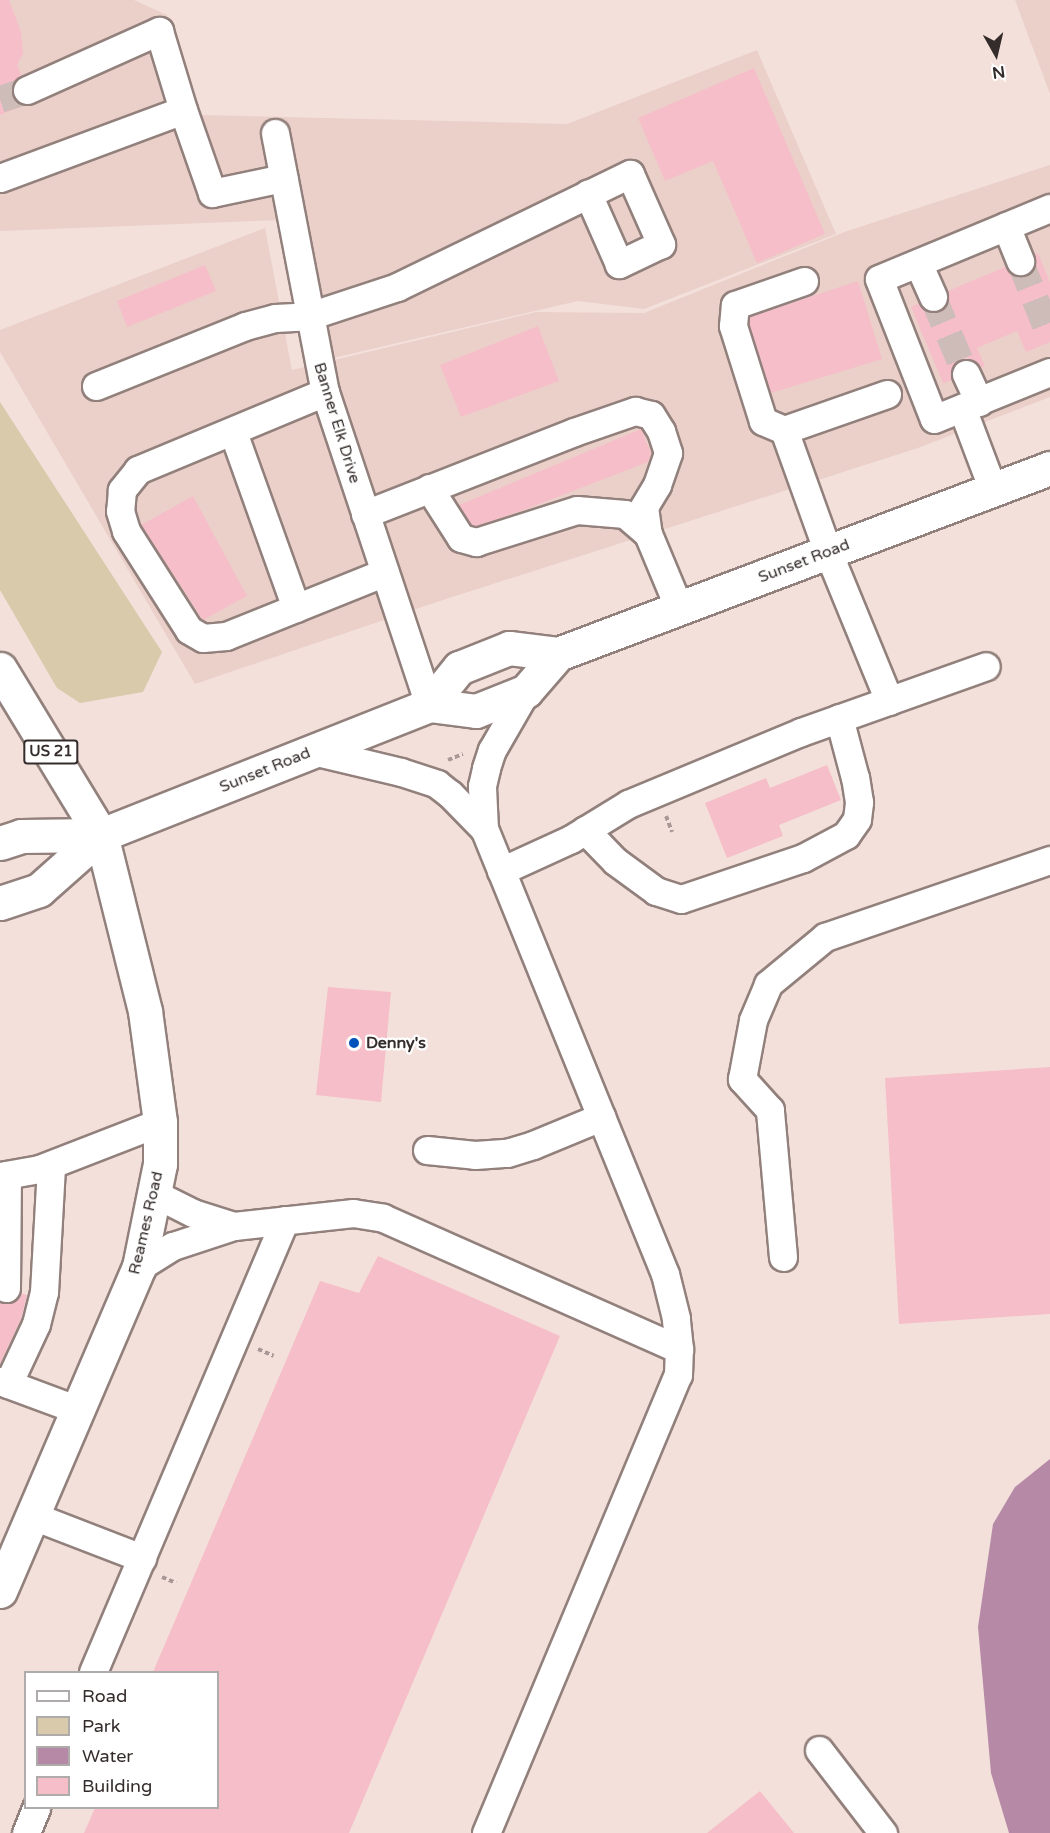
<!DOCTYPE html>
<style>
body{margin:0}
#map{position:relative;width:1050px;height:1833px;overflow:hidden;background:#f3e0db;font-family:"Varela Round",sans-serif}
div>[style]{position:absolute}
.built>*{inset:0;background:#ebd0ca}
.green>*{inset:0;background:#d8caaa}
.water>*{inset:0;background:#b68aa6}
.building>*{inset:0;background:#f6bec8}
.minor-tunnel>*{height:27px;margin-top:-13.5px;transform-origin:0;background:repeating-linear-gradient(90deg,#cdbcb8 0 27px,transparent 0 41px)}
.path>*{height:4px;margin-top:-2px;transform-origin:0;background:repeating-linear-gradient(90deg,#a79895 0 4.5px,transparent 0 7.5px)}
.roads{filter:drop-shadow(2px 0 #92807c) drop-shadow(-2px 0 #92807c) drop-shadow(0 2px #92807c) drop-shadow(0 -2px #92807c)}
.minor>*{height:27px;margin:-13.5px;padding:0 13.5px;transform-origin:13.5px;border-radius:13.5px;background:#fff}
.major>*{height:33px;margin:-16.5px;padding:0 16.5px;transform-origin:16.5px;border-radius:16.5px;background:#fff}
.highway>*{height:33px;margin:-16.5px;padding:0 16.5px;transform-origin:16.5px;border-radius:16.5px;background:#fff}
.dots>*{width:16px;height:16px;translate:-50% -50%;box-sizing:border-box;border:3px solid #fff;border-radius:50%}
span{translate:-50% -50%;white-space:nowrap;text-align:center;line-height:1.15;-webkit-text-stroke:4.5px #fff;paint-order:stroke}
.shield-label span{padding:2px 4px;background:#fff;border:2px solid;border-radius:4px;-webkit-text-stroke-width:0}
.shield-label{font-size:15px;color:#342c2b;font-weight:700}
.street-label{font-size:16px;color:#342c2b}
.poi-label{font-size:16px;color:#342c2b;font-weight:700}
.left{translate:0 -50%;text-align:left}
.legend{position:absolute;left:24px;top:1671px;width:195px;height:138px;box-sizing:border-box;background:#fff;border:2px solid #aeabaa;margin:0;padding:8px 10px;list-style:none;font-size:18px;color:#342c2b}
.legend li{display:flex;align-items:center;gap:12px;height:30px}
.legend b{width:30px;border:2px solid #aeabaa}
.north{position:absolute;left:966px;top:24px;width:60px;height:60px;-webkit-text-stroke:4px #fff;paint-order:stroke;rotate:172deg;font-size:16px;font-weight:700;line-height:24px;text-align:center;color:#342c2b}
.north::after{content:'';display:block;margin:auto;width:21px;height:27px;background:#342c2b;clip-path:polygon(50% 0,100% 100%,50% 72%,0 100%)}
</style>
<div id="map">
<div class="built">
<div style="clip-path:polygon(0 0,134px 0,167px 15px,202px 115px,567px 124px,757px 50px,836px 234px,644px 309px,578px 301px,333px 358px,308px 219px,0 231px)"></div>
<div style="clip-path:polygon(1015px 0,1050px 0,1050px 94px)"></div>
<div style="clip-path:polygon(1050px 165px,1050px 397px,918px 448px,446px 599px,195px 684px,0 352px,0 330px,265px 228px,292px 370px,536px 312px,644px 313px,847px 231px)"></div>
</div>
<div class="green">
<div style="clip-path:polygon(0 402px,162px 652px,143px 692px,80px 703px,57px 688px,0 590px)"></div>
</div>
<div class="water">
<div style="clip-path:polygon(1050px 1459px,1050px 1833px,1009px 1833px,991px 1773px,978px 1627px,993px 1524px,1015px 1487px)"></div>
</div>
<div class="building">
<div style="clip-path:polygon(0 0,9px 0,21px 32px,23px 53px,17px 65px,21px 75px,14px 81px,11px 89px,13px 97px,24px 105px,0 115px)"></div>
<div style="clip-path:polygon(754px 68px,825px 234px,757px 263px,713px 161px,665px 181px,638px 118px)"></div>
<div style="clip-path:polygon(1038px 253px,1050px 282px,1050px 342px,1026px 352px,1017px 331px,977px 348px,985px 366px,981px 368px,968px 358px,960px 360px,953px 365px,952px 380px,943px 383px,911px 307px,919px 303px,924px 310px,939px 312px,946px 306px,948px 291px,1005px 267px,1017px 276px,1026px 275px,1033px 270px,1035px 255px)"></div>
<div style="clip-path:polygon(205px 265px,216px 291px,127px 327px,117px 301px)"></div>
<div style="clip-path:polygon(858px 281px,882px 359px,771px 393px,749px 324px,750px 317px)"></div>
<div style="clip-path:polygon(538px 326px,559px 381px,461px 417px,440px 365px)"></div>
<div style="clip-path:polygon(641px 429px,651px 453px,648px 462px,521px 511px,476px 526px,471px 524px,459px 505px)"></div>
<div style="clip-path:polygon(193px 496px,247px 596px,203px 620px,141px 525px)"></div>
<div style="clip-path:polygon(827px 765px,841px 800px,779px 825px,783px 836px,727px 858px,705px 803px,766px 778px,770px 788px)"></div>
<div style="clip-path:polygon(328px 987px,391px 992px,381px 1102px,316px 1095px)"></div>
<div style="clip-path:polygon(1050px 1067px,1050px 1314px,899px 1324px,885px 1078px)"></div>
<div style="clip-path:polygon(378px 1256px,560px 1336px,349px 1833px,84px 1833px,95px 1808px,218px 1808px,218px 1672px,153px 1672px,320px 1281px,359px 1293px)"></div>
<div style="clip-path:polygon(20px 1293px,27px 1295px,21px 1319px,0 1364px,0 1302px,13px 1302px)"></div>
<div style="clip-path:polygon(760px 1791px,794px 1833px,707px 1833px)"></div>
</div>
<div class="minor-tunnel">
<div style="left:0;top:99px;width:28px;rotate:-18deg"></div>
<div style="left:1020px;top:261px;width:81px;rotate:68.2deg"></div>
<div style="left:933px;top:297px;width:84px;rotate:66.8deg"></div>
</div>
<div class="path">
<div style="left:448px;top:760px;width:16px;rotate:-22deg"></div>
<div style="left:666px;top:816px;width:17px;rotate:69deg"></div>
<div style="left:258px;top:1349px;width:17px;rotate:24deg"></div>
<div style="left:162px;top:1577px;width:15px;rotate:23deg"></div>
</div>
<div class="roads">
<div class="minor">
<div style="left:27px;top:90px;width:145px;rotate:-24.1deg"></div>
<div style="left:159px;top:31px;width:83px;rotate:73.1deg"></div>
<div style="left:275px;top:133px;width:264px;rotate:79.1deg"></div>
<div style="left:325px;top:392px;width:330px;rotate:71.6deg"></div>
<div style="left:0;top:178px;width:195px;rotate:-20.4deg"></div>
<div style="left:183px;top:110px;width:88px;rotate:70.7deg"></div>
<div style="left:212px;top:193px;width:73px;rotate:-11.9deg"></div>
<div style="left:1050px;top:208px;width:185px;rotate:157.5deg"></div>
<div style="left:879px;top:279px;width:150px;rotate:68.6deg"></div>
<div style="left:934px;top:419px;width:125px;rotate:-22.1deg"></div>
<div style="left:1006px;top:226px;width:38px;rotate:68deg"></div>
<div style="left:918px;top:263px;width:37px;rotate:66deg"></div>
<div style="left:966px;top:374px;width:31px;rotate:65deg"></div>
<div style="left:96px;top:386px;width:161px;rotate:-21.9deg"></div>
<div style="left:245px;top:326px;width:31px;rotate:-15deg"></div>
<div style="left:275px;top:318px;width:34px;rotate:-3deg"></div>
<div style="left:309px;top:316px;width:93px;rotate:-18.2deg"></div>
<div style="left:397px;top:287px;width:259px;rotate:-25.9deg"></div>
<div style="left:630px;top:174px;width:77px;rotate:66.1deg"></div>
<div style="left:661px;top:244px;width:47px;rotate:154.5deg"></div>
<div style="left:619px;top:264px;width:77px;rotate:-113.9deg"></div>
<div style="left:325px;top:392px;width:203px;rotate:157.4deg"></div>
<div style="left:138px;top:470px;width:26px;rotate:129deg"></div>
<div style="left:122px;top:490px;width:21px;rotate:95deg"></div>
<div style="left:120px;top:511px;width:21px;rotate:73deg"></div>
<div style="left:126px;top:531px;width:117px;rotate:57.5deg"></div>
<div style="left:189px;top:630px;width:16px;rotate:30deg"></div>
<div style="left:203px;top:638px;width:23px;rotate:-5deg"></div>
<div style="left:226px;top:636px;width:171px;rotate:-21.9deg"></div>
<div style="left:887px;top:394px;width:109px;rotate:160.7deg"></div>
<div style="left:784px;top:430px;width:130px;rotate:70.2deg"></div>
<div style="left:828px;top:552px;width:161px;rotate:67.7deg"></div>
<div style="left:962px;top:408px;width:88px;rotate:69.3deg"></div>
<div style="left:784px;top:430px;width:23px;rotate:-157deg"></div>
<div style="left:763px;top:421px;width:100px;rotate:-107.5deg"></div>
<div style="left:733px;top:326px;width:21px;rotate:-85deg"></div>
<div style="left:735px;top:305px;width:73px;rotate:-19.2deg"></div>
<div style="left:233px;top:432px;width:187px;rotate:70.3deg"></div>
<div style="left:429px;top:488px;width:59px;rotate:57.4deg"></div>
<div style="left:461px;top:538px;width:16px;rotate:15deg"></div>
<div style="left:476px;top:542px;width:106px;rotate:-17.6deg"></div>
<div style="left:577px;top:510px;width:48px;rotate:4.8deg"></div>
<div style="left:625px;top:514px;width:30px;rotate:41deg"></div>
<div style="left:365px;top:514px;width:225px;rotate:-21.4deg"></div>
<div style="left:574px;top:432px;width:65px;rotate:-19deg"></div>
<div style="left:635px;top:411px;width:16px;rotate:14deg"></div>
<div style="left:651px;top:415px;width:19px;rotate:58deg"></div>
<div style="left:661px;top:431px;width:23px;rotate:72deg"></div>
<div style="left:668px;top:453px;width:34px;rotate:109deg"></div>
<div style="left:657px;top:485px;width:26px;rotate:121deg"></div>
<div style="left:644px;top:507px;width:27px;rotate:82deg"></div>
<div style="left:648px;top:534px;width:80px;rotate:67.3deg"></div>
<div style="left:313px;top:751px;width:90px;rotate:13.4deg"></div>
<div style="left:401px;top:772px;width:38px;rotate:18deg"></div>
<div style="left:437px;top:784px;width:16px;rotate:38deg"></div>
<div style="left:450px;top:794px;width:49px;rotate:45.8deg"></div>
<div style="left:585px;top:830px;width:43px;rotate:45.9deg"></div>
<div style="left:615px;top:861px;width:51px;rotate:36.2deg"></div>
<div style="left:656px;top:891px;width:26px;rotate:18deg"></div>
<div style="left:681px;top:899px;width:129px;rotate:-18.6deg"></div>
<div style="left:803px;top:858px;width:49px;rotate:-28.1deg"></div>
<div style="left:846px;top:835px;width:19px;rotate:-55deg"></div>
<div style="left:857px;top:819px;width:17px;rotate:-83deg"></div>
<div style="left:859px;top:802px;width:24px;rotate:-99deg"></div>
<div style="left:855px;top:778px;width:62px;rotate:-104.9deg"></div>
<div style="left:501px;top:871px;width:77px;rotate:-24.6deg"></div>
<div style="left:571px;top:839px;width:67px;rotate:-31.6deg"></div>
<div style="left:628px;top:804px;width:187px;rotate:-22.6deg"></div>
<div style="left:801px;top:732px;width:196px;rotate:-19.6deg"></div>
<div style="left:427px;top:1150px;width:48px;rotate:5.9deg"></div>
<div style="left:475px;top:1155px;width:32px;rotate:-4deg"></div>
<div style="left:507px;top:1153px;width:27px;rotate:-17deg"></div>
<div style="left:533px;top:1145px;width:74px;rotate:-22.4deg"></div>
<div style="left:0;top:1176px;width:40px;rotate:-10deg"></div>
<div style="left:39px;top:1169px;width:130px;rotate:-21.2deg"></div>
<div style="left:155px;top:1194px;width:42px;rotate:26.6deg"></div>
<div style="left:193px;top:1213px;width:43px;rotate:17.6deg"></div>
<div style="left:783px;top:1257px;width:148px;rotate:-95.1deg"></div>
<div style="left:770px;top:1110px;width:42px;rotate:-132.1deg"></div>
<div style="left:742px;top:1079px;width:60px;rotate:-79.4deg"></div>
<div style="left:753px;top:1020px;width:39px;rotate:-67deg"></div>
<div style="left:768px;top:984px;width:74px;rotate:-39.5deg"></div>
<div style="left:825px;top:937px;width:238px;rotate:-18.9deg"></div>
<div style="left:139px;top:1267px;width:40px;rotate:-32deg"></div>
<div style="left:173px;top:1246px;width:64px;rotate:-18.2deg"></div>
<div style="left:234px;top:1226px;width:120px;rotate:-6.2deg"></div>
<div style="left:353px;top:1213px;width:30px;rotate:9deg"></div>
<div style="left:383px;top:1218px;width:324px;rotate:23.9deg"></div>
<div style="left:6px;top:1288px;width:113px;rotate:-89.5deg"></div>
<div style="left:0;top:1381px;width:83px;rotate:20.4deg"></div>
<div style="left:8px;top:1384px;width:66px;rotate:-65deg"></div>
<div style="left:36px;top:1324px;width:33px;rotate:-76deg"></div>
<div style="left:44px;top:1292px;width:127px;rotate:-86.8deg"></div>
<div style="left:33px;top:1516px;width:117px;rotate:21.1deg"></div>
<div style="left:93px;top:1672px;width:491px;rotate:-67deg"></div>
<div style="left:819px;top:1750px;width:105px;rotate:52.4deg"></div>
<div style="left:26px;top:1833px;width:27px;rotate:-68deg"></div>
<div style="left:486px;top:1833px;width:497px;rotate:-67.3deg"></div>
<div style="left:678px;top:1375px;width:26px;rotate:-88deg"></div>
<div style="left:679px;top:1349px;width:31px;rotate:-96deg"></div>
<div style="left:676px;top:1318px;width:45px;rotate:-104deg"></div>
<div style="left:665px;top:1274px;width:480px;rotate:-112.1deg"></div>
<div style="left:484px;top:829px;width:43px;rotate:-92.7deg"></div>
<div style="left:482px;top:786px;width:18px;rotate:-77deg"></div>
<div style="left:486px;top:768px;width:19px;rotate:-72deg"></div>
<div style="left:492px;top:750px;width:68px;rotate:-60deg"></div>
</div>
<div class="major">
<div style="left:429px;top:705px;width:48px;rotate:-51deg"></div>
<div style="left:459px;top:668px;width:54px;rotate:-21.8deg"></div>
<div style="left:509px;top:648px;width:49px;rotate:7deg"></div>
<div style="left:558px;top:654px;width:526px;rotate:-20.71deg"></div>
<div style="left:0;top:843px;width:22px;rotate:-18deg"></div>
<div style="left:21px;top:836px;width:80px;rotate:-0.7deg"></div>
<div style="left:0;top:903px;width:41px;rotate:-18.4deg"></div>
<div style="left:39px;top:890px;width:83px;rotate:-41.6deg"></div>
<div style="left:101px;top:835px;width:353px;rotate:-21.6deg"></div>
<div style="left:429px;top:705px;width:47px;rotate:7.3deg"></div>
<div style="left:476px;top:711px;width:54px;rotate:-21.8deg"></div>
<div style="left:526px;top:691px;width:49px;rotate:-49.1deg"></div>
<div style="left:0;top:1591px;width:353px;rotate:-66.8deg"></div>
<div style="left:139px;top:1267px;width:105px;rotate:-78.5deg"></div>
<div style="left:160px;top:1164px;width:42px;rotate:-90deg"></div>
<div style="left:160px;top:1122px;width:112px;rotate:-97.7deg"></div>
<div style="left:145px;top:1011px;width:181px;rotate:-104deg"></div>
</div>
<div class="highway">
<div style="left:0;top:669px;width:194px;rotate:58.7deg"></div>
</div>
</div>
<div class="dots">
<div style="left:354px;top:1043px;background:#0351bb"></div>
</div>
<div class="shield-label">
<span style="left:51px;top:752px">US 21</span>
</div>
<div class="street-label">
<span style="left:337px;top:423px;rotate:73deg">Banner Elk Drive</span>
<span style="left:804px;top:561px;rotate:-21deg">Sunset Road</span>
<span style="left:265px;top:770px;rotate:-22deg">Sunset Road</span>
<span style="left:146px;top:1223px;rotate:-77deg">Reames Road</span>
</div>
<div class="poi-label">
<span class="left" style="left:366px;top:1043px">Denny's</span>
</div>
<ul class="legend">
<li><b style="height:8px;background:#fff"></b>Road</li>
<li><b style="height:16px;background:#d8caaa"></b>Park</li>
<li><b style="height:16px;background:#b68aa6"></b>Water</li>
<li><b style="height:16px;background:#f6bec8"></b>Building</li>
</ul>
<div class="north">N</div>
</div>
